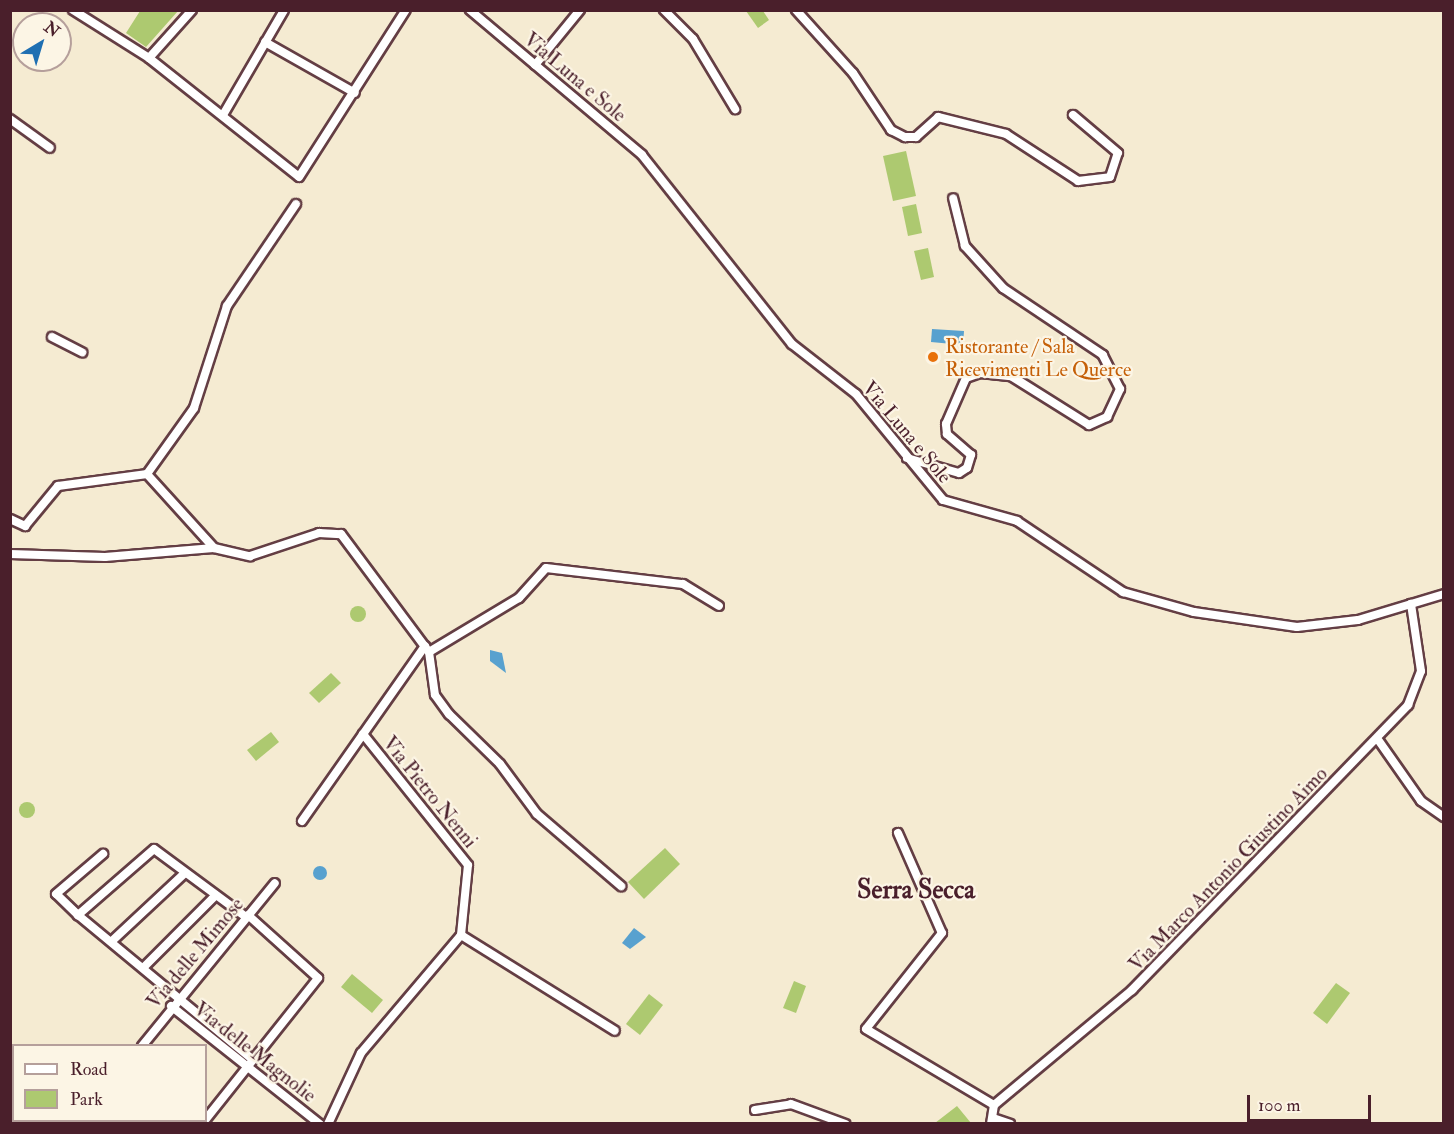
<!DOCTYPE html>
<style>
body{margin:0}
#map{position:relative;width:1454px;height:1134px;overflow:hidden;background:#f5ebd2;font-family:"IM FELL Double Pica",serif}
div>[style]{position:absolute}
.green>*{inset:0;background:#adc970}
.round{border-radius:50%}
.water>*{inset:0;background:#58a1cf}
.roads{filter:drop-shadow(2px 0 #643e44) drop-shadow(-2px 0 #643e44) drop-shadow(0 2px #643e44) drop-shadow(0 -2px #643e44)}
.minor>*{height:8px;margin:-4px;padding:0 4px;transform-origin:4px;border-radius:4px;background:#fff}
.dots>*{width:16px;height:16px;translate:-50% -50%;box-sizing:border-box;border:3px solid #fcf5e5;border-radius:50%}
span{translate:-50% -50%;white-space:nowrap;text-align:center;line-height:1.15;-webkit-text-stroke:4.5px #fcf5e5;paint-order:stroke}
.street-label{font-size:20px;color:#4a1f2b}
.food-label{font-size:20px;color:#c56008}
.left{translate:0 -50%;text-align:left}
.district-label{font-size:26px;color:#4a1f2b;font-weight:700}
.frame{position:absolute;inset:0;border:12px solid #4a1f2b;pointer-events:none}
.legend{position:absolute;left:12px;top:1044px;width:195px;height:78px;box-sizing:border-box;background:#fcf5e5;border:2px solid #b59f9b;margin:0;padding:8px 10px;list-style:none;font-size:18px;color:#4a1f2b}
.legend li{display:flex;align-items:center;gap:12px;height:30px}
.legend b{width:30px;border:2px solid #b59f9b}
.north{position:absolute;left:12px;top:12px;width:60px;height:60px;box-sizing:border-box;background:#fcf5e5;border:2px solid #b59f9b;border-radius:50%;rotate:38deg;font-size:16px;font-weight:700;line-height:24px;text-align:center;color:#4a1f2b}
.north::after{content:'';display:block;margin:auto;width:21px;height:27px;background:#1f6fb2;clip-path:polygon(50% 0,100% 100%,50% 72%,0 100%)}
.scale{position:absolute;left:1247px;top:1095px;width:124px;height:27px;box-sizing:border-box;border:3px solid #4a1f2b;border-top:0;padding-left:8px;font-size:18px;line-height:21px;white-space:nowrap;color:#4a1f2b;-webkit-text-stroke:4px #fcf5e5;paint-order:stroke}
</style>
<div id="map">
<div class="green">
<div style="clip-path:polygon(140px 11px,140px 10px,178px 11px,146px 47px,126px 33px)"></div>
<div style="clip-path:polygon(746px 11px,763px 11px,769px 20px,758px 28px)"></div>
<div style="clip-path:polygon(906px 151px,916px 196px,893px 201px,883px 156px)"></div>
<div style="clip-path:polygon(916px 204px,922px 233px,908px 236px,902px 207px)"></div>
<div style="clip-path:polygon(928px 248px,934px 277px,921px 280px,914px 251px)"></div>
<div class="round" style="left:350px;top:606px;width:16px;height:16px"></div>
<div style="clip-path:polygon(331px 673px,341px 683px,319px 703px,309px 693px)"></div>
<div style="clip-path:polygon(271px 732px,279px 742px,256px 761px,247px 750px)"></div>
<div class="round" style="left:19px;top:802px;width:16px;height:16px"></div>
<div style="clip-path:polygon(665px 848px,680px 864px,644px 899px,628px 882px)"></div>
<div style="clip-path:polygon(352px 974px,383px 1000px,372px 1013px,341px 987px)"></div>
<div style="clip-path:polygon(794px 981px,806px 986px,796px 1013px,783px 1008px)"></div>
<div style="clip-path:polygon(1336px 983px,1350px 993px,1327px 1024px,1313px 1013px)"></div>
<div style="clip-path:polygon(649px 994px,663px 1005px,640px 1035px,626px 1024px)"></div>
<div style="clip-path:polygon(957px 1106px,971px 1123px,935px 1123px)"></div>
</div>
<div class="water">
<div style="clip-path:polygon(932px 329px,964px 331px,963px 345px,931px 342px)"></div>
<div style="clip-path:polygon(490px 650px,502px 653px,506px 673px,490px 661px)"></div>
<div class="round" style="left:313px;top:866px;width:14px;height:14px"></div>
<div style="clip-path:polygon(634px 928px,646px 937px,630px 949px,622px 943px)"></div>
</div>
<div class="roads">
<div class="minor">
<div style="left:73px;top:10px;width:90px;rotate:32.3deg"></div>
<div style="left:149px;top:58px;width:191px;rotate:38.4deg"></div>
<div style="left:299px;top:177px;width:198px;rotate:-57.4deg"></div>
<div style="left:470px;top:10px;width:225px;rotate:40.1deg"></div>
<div style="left:642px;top:155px;width:241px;rotate:51.6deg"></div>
<div style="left:792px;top:344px;width:81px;rotate:38deg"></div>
<div style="left:856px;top:394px;width:137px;rotate:50.6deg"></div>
<div style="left:943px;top:500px;width:77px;rotate:15.8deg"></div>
<div style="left:1017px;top:521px;width:128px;rotate:33.8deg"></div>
<div style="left:1123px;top:592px;width:74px;rotate:15.7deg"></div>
<div style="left:1194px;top:612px;width:104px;rotate:8.3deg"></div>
<div style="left:1297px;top:627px;width:61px;rotate:-6.5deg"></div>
<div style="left:1358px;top:620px;width:90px;rotate:-16.8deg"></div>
<div style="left:664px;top:10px;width:41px;rotate:45deg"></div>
<div style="left:693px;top:39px;width:82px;rotate:59deg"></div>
<div style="left:796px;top:10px;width:85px;rotate:47.9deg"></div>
<div style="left:853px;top:73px;width:69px;rotate:56.3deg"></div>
<div style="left:891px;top:130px;width:16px;rotate:27deg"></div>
<div style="left:905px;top:137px;width:11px"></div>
<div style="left:916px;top:137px;width:30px;rotate:-42deg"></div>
<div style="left:938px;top:117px;width:70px;rotate:14deg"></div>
<div style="left:1006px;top:134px;width:86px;rotate:33.1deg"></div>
<div style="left:1078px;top:181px;width:32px;rotate:-7deg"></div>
<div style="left:1110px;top:177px;width:25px;rotate:-72deg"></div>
<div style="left:1118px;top:153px;width:59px;rotate:-139.8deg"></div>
<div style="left:265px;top:42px;width:103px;rotate:29.5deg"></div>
<div style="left:149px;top:58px;width:64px;rotate:-48.1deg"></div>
<div style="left:535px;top:65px;width:71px;rotate:-50.7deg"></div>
<div style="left:223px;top:115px;width:121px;rotate:-59.8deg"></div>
<div style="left:10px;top:119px;width:49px;rotate:35.9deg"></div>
<div style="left:52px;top:337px;width:34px;rotate:27deg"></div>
<div style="left:907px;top:458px;width:54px;rotate:16.1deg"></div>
<div style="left:959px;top:473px;width:9px;rotate:-32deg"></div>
<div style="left:967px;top:468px;width:14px;rotate:-73deg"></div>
<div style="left:971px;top:455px;width:32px;rotate:-139deg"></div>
<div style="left:947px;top:434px;width:10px;rotate:-96deg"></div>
<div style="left:946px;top:424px;width:50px;rotate:-66.5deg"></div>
<div style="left:966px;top:378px;width:15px;rotate:-20deg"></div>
<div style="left:980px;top:373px;width:31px;rotate:6deg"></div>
<div style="left:1011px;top:376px;width:92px;rotate:32.1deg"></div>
<div style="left:1089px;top:425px;width:20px;rotate:-24deg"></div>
<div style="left:1107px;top:417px;width:31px;rotate:-65deg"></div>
<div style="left:1120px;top:389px;width:38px;rotate:-117deg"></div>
<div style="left:1103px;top:355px;width:120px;rotate:-146.2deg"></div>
<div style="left:1003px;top:288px;width:57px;rotate:-132.1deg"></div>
<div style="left:965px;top:246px;width:49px;rotate:-104deg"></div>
<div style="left:10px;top:519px;width:17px;rotate:25deg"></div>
<div style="left:25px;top:526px;width:52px;rotate:-50.5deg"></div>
<div style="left:58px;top:486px;width:90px;rotate:-7.7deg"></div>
<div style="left:214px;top:548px;width:100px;rotate:-132.2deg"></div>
<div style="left:147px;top:474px;width:81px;rotate:-54.5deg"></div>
<div style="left:194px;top:408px;width:107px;rotate:-72.1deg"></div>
<div style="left:227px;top:306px;width:123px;rotate:-55.9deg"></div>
<div style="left:10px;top:554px;width:95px;rotate:1.8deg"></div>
<div style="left:105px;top:557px;width:109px;rotate:-4.7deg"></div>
<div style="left:214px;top:548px;width:37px;rotate:13deg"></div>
<div style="left:250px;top:556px;width:73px;rotate:-18.4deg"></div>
<div style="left:319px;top:533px;width:22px;rotate:3deg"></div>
<div style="left:341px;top:534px;width:147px;rotate:53.3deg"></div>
<div style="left:429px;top:652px;width:105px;rotate:-31deg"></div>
<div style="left:519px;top:598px;width:40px;rotate:-48deg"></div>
<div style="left:546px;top:568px;width:138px;rotate:6.7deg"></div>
<div style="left:683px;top:584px;width:42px;rotate:31.4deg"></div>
<div style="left:429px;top:652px;width:43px;rotate:82.1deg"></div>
<div style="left:435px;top:695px;width:24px;rotate:54deg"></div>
<div style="left:449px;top:714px;width:71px;rotate:44.4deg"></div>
<div style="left:500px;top:764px;width:62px;rotate:53.5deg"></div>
<div style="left:537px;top:814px;width:111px;rotate:40.6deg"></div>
<div style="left:1379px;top:741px;width:73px;rotate:55deg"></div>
<div style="left:1421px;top:801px;width:28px;rotate:35deg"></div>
<div style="left:302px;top:821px;width:214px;rotate:-54.9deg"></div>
<div style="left:898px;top:833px;width:109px;rotate:66.3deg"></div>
<div style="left:942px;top:933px;width:122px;rotate:128.4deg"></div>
<div style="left:866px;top:1029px;width:149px;rotate:30.7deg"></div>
<div style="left:78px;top:915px;width:30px;rotate:-136deg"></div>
<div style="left:56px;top:894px;width:62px;rotate:-40.4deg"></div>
<div style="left:246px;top:917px;width:114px;rotate:-143.5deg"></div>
<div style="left:154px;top:849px;width:101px;rotate:139deg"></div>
<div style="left:78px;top:915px;width:226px;rotate:39.6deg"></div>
<div style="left:461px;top:935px;width:181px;rotate:31.9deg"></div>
<div style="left:112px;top:941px;width:100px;rotate:-43deg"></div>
<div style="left:143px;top:968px;width:103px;rotate:-45deg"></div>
<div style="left:171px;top:1006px;width:190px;rotate:38.4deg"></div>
<div style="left:142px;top:1046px;width:210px;rotate:-50.8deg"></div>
<div style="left:755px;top:1110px;width:36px;rotate:-9deg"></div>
<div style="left:791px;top:1104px;width:58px;rotate:20.3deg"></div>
<div style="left:993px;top:1118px;width:18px;rotate:19deg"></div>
<div style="left:206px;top:1119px;width:180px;rotate:-51.5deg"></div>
<div style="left:318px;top:978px;width:94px;rotate:-138deg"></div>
<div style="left:84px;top:1124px;width:4px;rotate:-63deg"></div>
<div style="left:328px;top:1124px;width:78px;rotate:-65.1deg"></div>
<div style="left:361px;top:1053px;width:155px;rotate:-49.7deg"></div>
<div style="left:461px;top:935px;width:70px;rotate:-84.3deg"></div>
<div style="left:468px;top:865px;width:168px;rotate:-128.7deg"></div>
<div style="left:991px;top:1124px;width:19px;rotate:-81deg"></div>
<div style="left:994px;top:1105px;width:180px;rotate:-39.8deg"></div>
<div style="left:1132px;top:990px;width:397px;rotate:-45.9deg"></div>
<div style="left:1408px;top:705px;width:36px;rotate:-69deg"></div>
<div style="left:1421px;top:671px;width:68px;rotate:-98.5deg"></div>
</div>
</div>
<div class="dots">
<div style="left:933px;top:357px;background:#e8710a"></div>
</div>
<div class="street-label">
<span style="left:575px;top:77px;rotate:40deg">Via Luna e Sole</span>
<span style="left:907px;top:432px;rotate:50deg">Via Luna e Sole</span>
<span style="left:430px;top:792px;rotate:51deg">Via Pietro Nenni</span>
<span style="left:1228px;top:869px;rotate:-46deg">Via Marco Antonio Giustino Aimo</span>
<span style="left:195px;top:953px;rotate:-50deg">Via delle Mimose</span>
<span style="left:255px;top:1052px;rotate:38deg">Via delle Magnolie</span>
</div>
<div class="food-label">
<span class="left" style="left:945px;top:358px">Ristorante / Sala<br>Ricevimenti Le Querce</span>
</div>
<div class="district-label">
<span style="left:916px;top:891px">Serra Secca</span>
</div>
<div class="frame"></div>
<ul class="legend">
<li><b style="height:8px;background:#fff"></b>Road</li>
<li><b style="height:16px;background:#adc970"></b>Park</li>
</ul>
<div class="north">N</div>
<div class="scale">100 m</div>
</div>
